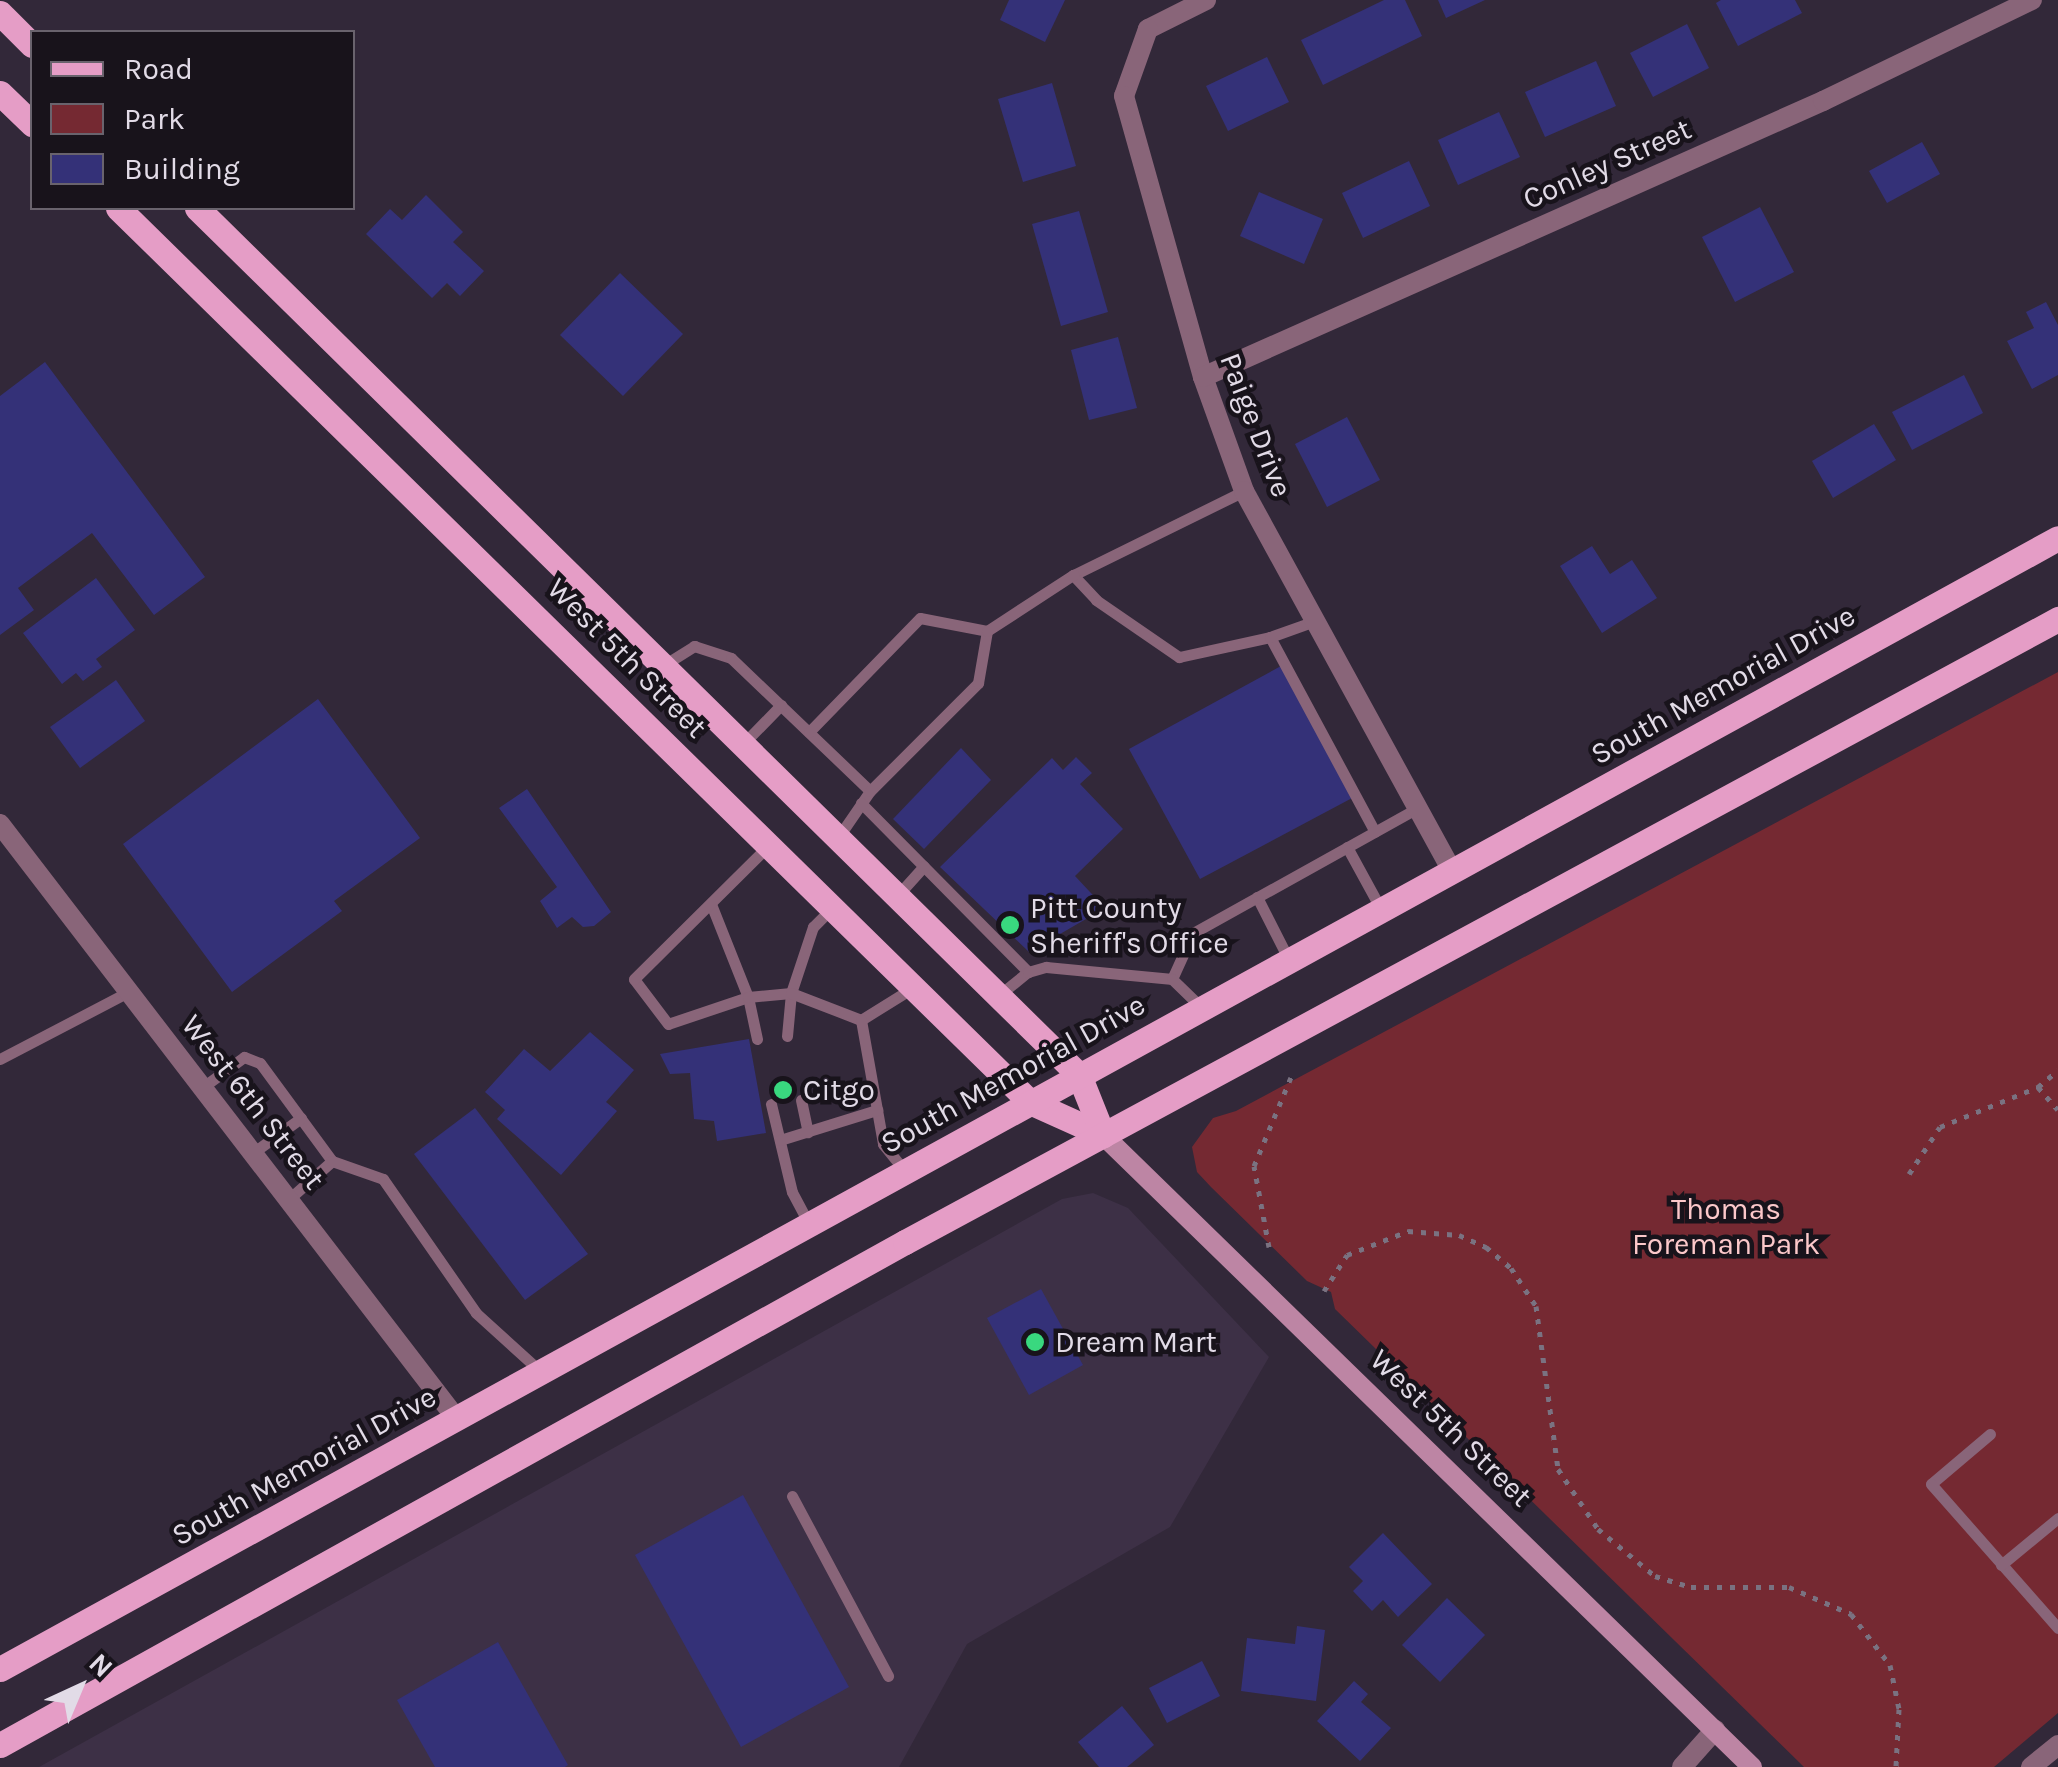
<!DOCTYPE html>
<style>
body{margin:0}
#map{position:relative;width:2058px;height:1767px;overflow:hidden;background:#322839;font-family:Karla,sans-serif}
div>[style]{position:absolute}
.built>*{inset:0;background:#3d3046}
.green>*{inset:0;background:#752932}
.building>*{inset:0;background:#343178}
.path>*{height:5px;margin-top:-2.5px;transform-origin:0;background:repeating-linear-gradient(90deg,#7a7281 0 5px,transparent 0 13px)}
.lane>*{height:11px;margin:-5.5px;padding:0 5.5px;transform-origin:5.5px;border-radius:5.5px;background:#896579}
.street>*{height:20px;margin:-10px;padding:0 10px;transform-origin:10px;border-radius:10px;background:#896579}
.secondary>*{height:20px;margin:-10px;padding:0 10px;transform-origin:10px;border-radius:10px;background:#bd85a4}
.primary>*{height:25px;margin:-12.5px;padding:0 12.5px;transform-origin:12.5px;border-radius:12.5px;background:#e59dc6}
.dots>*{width:28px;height:28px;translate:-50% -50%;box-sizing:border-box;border:5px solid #18131b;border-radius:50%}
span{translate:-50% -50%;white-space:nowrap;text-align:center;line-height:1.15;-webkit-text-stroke:9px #18131b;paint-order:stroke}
.street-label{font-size:30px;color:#e2dbe7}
.poi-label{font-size:30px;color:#e2dbe7}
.left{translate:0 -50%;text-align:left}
.park-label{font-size:30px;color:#fcc8ca}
.legend{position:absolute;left:30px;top:30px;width:325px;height:180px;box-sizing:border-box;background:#18131b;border:2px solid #69636d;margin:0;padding:12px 18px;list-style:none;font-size:30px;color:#e2dbe7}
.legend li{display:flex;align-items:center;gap:20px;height:50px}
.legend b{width:50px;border:2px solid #69636d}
.north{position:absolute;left:30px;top:1637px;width:100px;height:100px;-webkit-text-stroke:8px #18131b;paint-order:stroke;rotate:44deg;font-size:28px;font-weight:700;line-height:40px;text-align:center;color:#e2dbe7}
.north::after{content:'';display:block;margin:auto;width:35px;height:45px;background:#e2dbe7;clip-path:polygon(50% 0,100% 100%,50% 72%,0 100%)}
</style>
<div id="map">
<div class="built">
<div style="clip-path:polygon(1093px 1193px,1128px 1208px,1269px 1357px,1170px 1527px,967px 1644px,899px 1767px,39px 1767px,1062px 1199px)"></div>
</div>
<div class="green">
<div style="clip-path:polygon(2058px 672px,2058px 1713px,1994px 1767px,1804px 1767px,1335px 1309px,1331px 1292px,1307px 1281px,1211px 1187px,1197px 1172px,1192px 1147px,1213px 1118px,1236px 1111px)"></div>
</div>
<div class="building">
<div style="clip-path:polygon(1009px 0,1065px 0,1045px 42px,1000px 20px)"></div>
<div style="clip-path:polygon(1384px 0,1405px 0,1422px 36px,1323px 85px,1301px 40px)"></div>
<div style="clip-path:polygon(1438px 0,1485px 0,1446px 18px)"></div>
<div style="clip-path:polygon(1721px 0,1795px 0,1802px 13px,1738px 46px,1716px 3px)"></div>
<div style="clip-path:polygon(1687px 24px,1709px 68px,1653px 97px,1630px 53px)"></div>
<div style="clip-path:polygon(1267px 57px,1289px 102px,1228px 131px,1206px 86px)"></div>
<div style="clip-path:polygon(1596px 61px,1616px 106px,1545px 137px,1525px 92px)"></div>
<div style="clip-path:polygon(1052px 83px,1076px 166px,1023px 182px,998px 99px)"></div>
<div style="clip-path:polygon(1499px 112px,1520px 157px,1458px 185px,1438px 140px)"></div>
<div style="clip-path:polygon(1922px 142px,1940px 174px,1887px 203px,1869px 171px)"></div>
<div style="clip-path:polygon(1409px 161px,1430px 206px,1363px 238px,1342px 193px)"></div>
<div style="clip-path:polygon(1259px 192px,1323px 219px,1304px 264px,1240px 236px)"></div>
<div style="clip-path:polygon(426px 195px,463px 232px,453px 242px,484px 271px,460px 296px,447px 283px,432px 298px,366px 234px,390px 209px,402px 220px)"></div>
<div style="clip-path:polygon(1760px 207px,1794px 272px,1735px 302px,1702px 237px)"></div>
<div style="clip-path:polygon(1079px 211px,1108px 312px,1061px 326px,1032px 224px)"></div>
<div style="clip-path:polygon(620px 273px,683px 334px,623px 396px,560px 335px)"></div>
<div style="clip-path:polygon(2046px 302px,2058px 325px,2058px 375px,2032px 389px,2007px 341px,2034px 328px,2026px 312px)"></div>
<div style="clip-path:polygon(1118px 337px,1137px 408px,1089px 420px,1071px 350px)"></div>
<div style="clip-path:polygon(45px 362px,205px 577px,154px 615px,92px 533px,18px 588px,34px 610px,0 635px,0 396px)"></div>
<div style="clip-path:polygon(1964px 375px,1983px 413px,1912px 450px,1892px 412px)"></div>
<div style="clip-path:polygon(1347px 417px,1380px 480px,1327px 507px,1295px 444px)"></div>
<div style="clip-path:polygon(1874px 424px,1896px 460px,1833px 498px,1812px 461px)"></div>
<div style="clip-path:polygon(1592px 546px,1610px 574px,1632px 560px,1657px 598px,1602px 633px,1560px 566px)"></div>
<div style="clip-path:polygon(96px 578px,135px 630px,96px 659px,102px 667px,83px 681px,76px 673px,62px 684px,23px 633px)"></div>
<div style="clip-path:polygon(1281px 666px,1354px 797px,1200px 879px,1129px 749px)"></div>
<div style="clip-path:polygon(116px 680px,145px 721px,80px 768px,50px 727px)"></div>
<div style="clip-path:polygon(318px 699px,420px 838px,334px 901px,342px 911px,232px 992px,123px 844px)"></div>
<div style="clip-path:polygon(961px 748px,991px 780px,924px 849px,893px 819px)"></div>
<div style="clip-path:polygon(1076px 757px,1092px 773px,1080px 784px,1123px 829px,1075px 876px,1105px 908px,1029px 952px,940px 867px,1052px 758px,1063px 770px)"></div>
<div style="clip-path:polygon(527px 789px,611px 912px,594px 926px,583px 927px,572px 917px,557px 928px,540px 901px,557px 887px,499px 808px)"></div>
<div style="clip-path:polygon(590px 1032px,634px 1070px,606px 1102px,617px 1111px,561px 1175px,497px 1119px,505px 1110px,485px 1092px,524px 1049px,550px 1071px)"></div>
<div style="clip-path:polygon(749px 1039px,766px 1133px,717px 1141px,714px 1121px,694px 1119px,690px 1073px,670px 1074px,660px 1054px)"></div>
<div style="clip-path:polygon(475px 1108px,588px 1254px,525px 1300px,414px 1154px)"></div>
<div style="clip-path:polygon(1041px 1289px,1083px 1365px,1029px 1395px,987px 1318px)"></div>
<div style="clip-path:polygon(743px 1495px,849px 1687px,741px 1747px,635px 1555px)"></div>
<div style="clip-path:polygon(1383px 1533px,1432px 1584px,1398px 1617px,1383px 1600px,1372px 1611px,1353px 1591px,1363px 1581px,1349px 1567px)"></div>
<div style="clip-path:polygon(1447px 1598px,1485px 1635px,1440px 1682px,1402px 1645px)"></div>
<div style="clip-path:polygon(1297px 1626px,1325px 1630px,1316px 1701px,1241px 1691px,1247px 1638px,1295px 1644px)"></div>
<div style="clip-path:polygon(498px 1642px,568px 1765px,565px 1767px,435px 1767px,397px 1700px)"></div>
<div style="clip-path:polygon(1202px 1661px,1220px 1696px,1167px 1723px,1149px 1688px)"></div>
<div style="clip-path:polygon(1354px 1681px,1368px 1694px,1361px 1702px,1391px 1728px,1360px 1761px,1317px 1721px)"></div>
<div style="clip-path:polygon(1122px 1706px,1154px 1745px,1127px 1767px,1099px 1767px,1078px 1742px)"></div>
</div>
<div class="path">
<div style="left:2038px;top:1087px;width:30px;rotate:49deg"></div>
<div style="left:1909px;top:1174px;width:56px;rotate:-56.6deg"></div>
<div style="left:1940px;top:1127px;width:106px;rotate:-22.2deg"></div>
<div style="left:2038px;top:1087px;width:26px;rotate:-40deg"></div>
<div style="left:1269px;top:1247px;width:82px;rotate:-100.5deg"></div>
<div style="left:1254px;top:1166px;width:96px;rotate:-67.4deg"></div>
<div style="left:1324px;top:1291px;width:43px;rotate:-57.4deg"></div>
<div style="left:1347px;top:1255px;width:66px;rotate:-21.5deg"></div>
<div style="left:1408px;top:1231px;width:51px;rotate:4.5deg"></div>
<div style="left:1459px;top:1235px;width:30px;rotate:24deg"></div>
<div style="left:1486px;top:1247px;width:33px;rotate:40deg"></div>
<div style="left:1511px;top:1268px;width:45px;rotate:56.7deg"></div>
<div style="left:1536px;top:1306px;width:164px;rotate:82.3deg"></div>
<div style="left:1558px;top:1469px;width:72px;rotate:56.3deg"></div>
<div style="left:1598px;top:1529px;width:74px;rotate:39.5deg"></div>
<div style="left:1655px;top:1576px;width:38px;rotate:17deg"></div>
<div style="left:1691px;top:1587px;width:98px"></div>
<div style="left:1789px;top:1587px;width:68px;rotate:23.5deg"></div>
<div style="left:1851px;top:1614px;width:64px;rotate:52.6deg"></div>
<div style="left:1890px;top:1665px;width:45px;rotate:78.4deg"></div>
<div style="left:1899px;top:1709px;width:58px;rotate:93deg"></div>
</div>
<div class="lane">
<div style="left:1244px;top:491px;width:191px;rotate:153.8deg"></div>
<div style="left:1073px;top:575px;width:34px;rotate:47deg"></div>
<div style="left:1096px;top:600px;width:101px;rotate:34.5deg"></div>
<div style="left:1179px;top:657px;width:93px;rotate:-12.4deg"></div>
<div style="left:1270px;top:637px;width:221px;rotate:61.7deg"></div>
<div style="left:1270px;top:637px;width:48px;rotate:-19.6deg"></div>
<div style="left:664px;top:665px;width:36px;rotate:-32deg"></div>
<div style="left:694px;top:646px;width:39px;rotate:18deg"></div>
<div style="left:731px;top:658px;width:192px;rotate:43.7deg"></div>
<div style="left:870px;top:791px;width:58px;rotate:124.5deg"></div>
<div style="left:809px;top:732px;width:159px;rotate:-45.8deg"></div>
<div style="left:920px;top:618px;width:68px;rotate:11deg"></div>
<div style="left:742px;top:745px;width:56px;rotate:-45.7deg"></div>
<div style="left:870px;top:791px;width:153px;rotate:-45deg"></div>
<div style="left:978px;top:683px;width:53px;rotate:-80.2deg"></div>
<div style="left:987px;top:631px;width:103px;rotate:-33.1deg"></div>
<div style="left:861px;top:803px;width:238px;rotate:45.3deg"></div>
<div style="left:1347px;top:847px;width:71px;rotate:61.3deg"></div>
<div style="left:897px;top:896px;width:40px;rotate:-48deg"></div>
<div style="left:1257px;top:897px;width:71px;rotate:63.1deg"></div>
<div style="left:711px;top:904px;width:100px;rotate:68.3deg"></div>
<div style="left:748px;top:997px;width:84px;rotate:161.4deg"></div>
<div style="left:668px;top:1024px;width:56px;rotate:-127.1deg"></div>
<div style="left:634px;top:979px;width:192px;rotate:-44.8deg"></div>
<div style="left:1172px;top:979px;width:51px;rotate:-65.5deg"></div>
<div style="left:1193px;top:933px;width:257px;rotate:-29.1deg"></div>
<div style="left:998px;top:996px;width:38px;rotate:-39deg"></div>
<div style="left:1028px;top:972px;width:19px;rotate:-16deg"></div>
<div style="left:1046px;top:967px;width:127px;rotate:5.4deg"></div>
<div style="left:1172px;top:979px;width:42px;rotate:44deg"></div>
<div style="left:861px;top:1020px;width:62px;rotate:-31.9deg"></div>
<div style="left:787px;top:1036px;width:43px;rotate:-84.7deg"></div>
<div style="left:791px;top:993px;width:70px;rotate:-71.6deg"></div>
<div style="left:813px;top:927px;width:28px;rotate:-45deg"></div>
<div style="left:757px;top:1039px;width:43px;rotate:-102.1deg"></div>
<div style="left:748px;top:997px;width:43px;rotate:-5.3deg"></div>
<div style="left:791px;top:993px;width:75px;rotate:21.1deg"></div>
<div style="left:861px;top:1020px;width:126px;rotate:79.9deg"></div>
<div style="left:883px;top:1144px;width:33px;rotate:51deg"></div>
<div style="left:0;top:1059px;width:147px;rotate:-27.6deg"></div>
<div style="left:203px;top:1087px;width:51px;rotate:-36.2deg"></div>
<div style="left:244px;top:1057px;width:17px;rotate:21deg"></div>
<div style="left:260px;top:1063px;width:122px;rotate:53.7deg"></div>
<div style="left:332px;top:1161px;width:56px;rotate:138.6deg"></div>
<div style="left:801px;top:1100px;width:33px;rotate:78deg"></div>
<div style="left:771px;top:1104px;width:90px;rotate:76.6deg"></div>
<div style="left:792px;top:1192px;width:34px;rotate:62deg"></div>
<div style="left:780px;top:1140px;width:102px;rotate:-17.2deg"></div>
<div style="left:254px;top:1152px;width:58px;rotate:-35.9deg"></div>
<div style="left:332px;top:1161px;width:54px;rotate:19.4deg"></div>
<div style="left:383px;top:1179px;width:163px;rotate:55.2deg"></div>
<div style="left:476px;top:1313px;width:86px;rotate:42.2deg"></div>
<div style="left:1990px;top:1434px;width:77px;rotate:139.7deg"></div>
<div style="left:1931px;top:1484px;width:192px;rotate:48.6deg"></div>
<div style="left:792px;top:1496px;width:204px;rotate:61.9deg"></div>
<div style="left:2001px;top:1565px;width:74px;rotate:-39.5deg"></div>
</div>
<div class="street">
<div style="left:1206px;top:0;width:65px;rotate:153.4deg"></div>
<div style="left:1148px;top:29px;width:71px;rotate:109.7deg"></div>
<div style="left:1124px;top:96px;width:292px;rotate:74.3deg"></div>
<div style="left:1203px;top:377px;width:121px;rotate:70.2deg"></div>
<div style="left:1244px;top:491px;width:435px;rotate:61.3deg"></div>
<div style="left:1203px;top:377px;width:679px;rotate:-24deg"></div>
<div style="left:1823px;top:101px;width:232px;rotate:-25.8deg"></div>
<div style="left:0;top:824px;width:749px;rotate:52.49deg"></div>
<div style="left:1682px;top:1767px;width:50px;rotate:-48.3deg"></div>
<div style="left:2031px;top:1767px;width:35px;rotate:-39deg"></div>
</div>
<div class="secondary">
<div style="left:1103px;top:1135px;width:906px;rotate:44.24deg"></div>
</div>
<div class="primary">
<div style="left:0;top:13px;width:45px;rotate:45deg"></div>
<div style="left:0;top:93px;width:45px;rotate:44.1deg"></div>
<div style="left:118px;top:208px;width:1277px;rotate:44.43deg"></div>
<div style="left:1030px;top:1102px;width:80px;rotate:24.3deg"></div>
<div style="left:197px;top:208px;width:1237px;rotate:44.51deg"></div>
<div style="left:1079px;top:1075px;width:65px;rotate:68.2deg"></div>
<div style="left:0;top:1669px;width:2348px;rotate:-28.79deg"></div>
<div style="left:0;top:1745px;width:1035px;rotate:-29.07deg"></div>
<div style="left:905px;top:1242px;width:1311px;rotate:-28.38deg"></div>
</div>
<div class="dots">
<div style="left:1010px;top:925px;background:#39d87f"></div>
<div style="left:783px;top:1090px;background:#39d87f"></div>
<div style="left:1035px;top:1342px;background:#39d87f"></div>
</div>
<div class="street-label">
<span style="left:1607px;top:164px;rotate:-24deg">Conley Street</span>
<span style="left:1256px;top:425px;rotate:69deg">Paige Drive</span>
<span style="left:627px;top:658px;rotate:45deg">West 5th Street</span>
<span style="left:1723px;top:685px;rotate:-29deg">South Memorial Drive</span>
<span style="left:1013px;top:1074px;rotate:-29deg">South Memorial Drive</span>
<span style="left:253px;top:1102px;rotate:52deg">West 6th Street</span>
<span style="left:1451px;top:1428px;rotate:44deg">West 5th Street</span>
<span style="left:304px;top:1466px;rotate:-29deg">South Memorial Drive</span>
</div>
<div class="poi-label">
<span class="left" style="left:1030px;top:925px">Pitt County<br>Sheriff's Office</span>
<span class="left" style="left:803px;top:1090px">Citgo</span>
<span class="left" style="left:1055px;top:1342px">Dream Mart</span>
</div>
<div class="park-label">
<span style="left:1726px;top:1226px">Thomas<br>Foreman Park</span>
</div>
<ul class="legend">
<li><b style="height:12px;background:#e59dc6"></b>Road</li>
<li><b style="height:28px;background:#752932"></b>Park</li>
<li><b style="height:28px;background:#343178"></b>Building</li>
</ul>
<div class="north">N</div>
</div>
